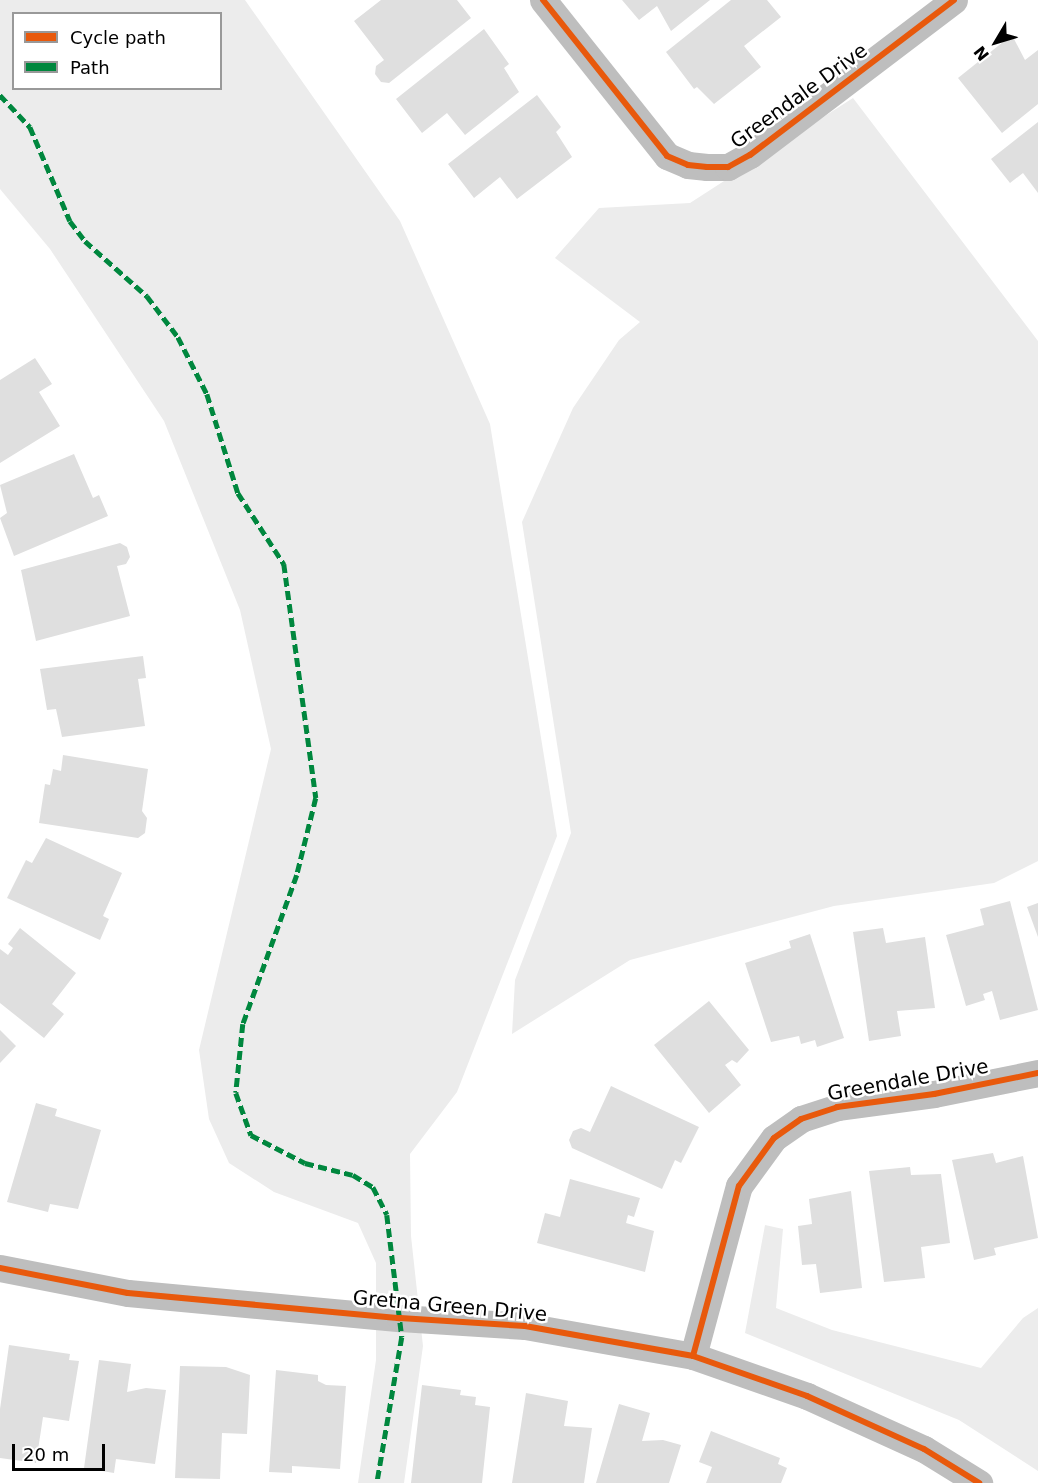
<!DOCTYPE html>
<style>
body{margin:0}
#map{position:relative;width:1038px;height:1483px;overflow:hidden;background:#fff;font-family:"DejaVu Sans",sans-serif}
div>[style]{position:absolute}
.green>*{inset:0;background:#ececec}
.building>*{inset:0;background:#dfdfdf}
.minor>*{height:27px;margin:-13.5px;padding:0 13.5px;transform-origin:13.5px;border-radius:13.5px;background:#bebebe}
.quiet>*{height:4.5px;margin-top:-2.25px;transform-origin:0;background:repeating-linear-gradient(90deg,#00873e 0 9px,transparent 0 13.5px)}
.cycleway>*{height:6px;margin:-3px;padding:0 3px;transform-origin:3px;border-radius:3px;background:#e8590c}
span{translate:-50% -50%;white-space:nowrap;text-align:center;line-height:1.15;-webkit-text-stroke:5px #fff;paint-order:stroke}
.street-label{font-size:20px;color:#000}
.legend{position:absolute;left:12px;top:12px;width:210px;height:78px;box-sizing:border-box;background:#fff;border:2px solid #999;margin:0;padding:8px 10px;list-style:none;font-size:18px;color:#000}
.legend li{display:flex;align-items:center;gap:12px;height:30px}
.legend b{width:30px;border:2px solid #999}
.north{position:absolute;left:966px;top:12px;width:60px;height:60px;-webkit-text-stroke:4px #fff;paint-order:stroke;rotate:232deg;font-size:16px;font-weight:700;line-height:24px;text-align:center;color:#000}
.north::after{content:'';display:block;margin:auto;width:21px;height:27px;background:#000;clip-path:polygon(50% 0,100% 100%,50% 72%,0 100%)}
.scale{position:absolute;left:12px;top:1444px;width:93px;height:27px;box-sizing:border-box;border:3px solid #000;border-top:0;padding-left:8px;font-size:18px;line-height:21px;white-space:nowrap;color:#000;-webkit-text-stroke:4px #fff;paint-order:stroke}
</style>
<div id="map">
<div class="green">
<div style="clip-path:polygon(evenodd,0 0,245px 0,400px 221px,490px 424px,557px 836px,457px 1092px,410px 1154px,411px 1236px,423px 1346px,404px 1483px,358px 1483px,376px 1360px,376px 1263px,358px 1223px,274px 1192px,229px 1163px,209px 1119px,199px 1050px,271px 749px,240px 610px,164px 421px,50px 249px,0 189px,0 0,14px 14px,220px 14px,220px 88px,14px 88px,14px 14px)"></div>
<div style="clip-path:polygon(853px 98px,1038px 341px,1038px 861px,994px 883px,834px 906px,630px 960px,512px 1034px,515px 980px,571px 833px,522px 522px,573px 408px,619px 340px,640px 322px,555px 258px,599px 208px,690px 203px)"></div>
<div style="clip-path:polygon(765px 1225px,783px 1229px,776px 1308px,832px 1330px,981px 1368px,1023px 1318px,1038px 1308px,1038px 1471px,959px 1420px,745px 1333px)"></div>
</div>
<div class="building">
<div style="clip-path:polygon(381px 0,457px 0,471px 18px,389px 83px,381px 82px,375px 74px,376px 66px,384px 60px,354px 21px)"></div>
<div style="clip-path:polygon(622px 0,710px 0,671px 31px,657px 6px,639px 20px)"></div>
<div style="clip-path:polygon(731px 0,767px 0,781px 17px,744px 46px,761px 67px,714px 104px,697px 87px,694px 89px,666px 52px)"></div>
<div style="clip-path:polygon(484px 29px,509px 64px,504px 68px,519px 92px,465px 135px,447px 113px,422px 133px,396px 99px)"></div>
<div style="clip-path:polygon(1008px 38px,1014px 39px,1025px 60px,1038px 50px,1038px 104px,1002px 133px,958px 78px)"></div>
<div style="clip-path:polygon(537px 95px,561px 127px,556px 132px,572px 157px,517px 199px,500px 177px,474px 198px,448px 164px)"></div>
<div style="clip-path:polygon(1038px 122px,1038px 193px,1023px 173px,1010px 183px,991px 159px)"></div>
<div style="clip-path:polygon(35px 358px,52px 384px,39px 392px,60px 426px,0 463px,0 380px)"></div>
<div style="clip-path:polygon(74px 454px,93px 498px,99px 495px,108px 516px,14px 556px,0 518px,7px 513px,0 485px)"></div>
<div style="clip-path:polygon(120px 543px,127px 547px,130px 557px,126px 564px,117px 566px,130px 616px,36px 641px,21px 570px)"></div>
<div style="clip-path:polygon(143px 656px,146px 678px,138px 679px,145px 726px,62px 737px,56px 709px,47px 710px,40px 669px)"></div>
<div style="clip-path:polygon(63px 755px,148px 769px,142px 811px,147px 818px,145px 833px,138px 838px,39px 823px,45px 784px,50px 785px,53px 769px,61px 771px)"></div>
<div style="clip-path:polygon(46px 838px,122px 873px,103px 916px,109px 919px,100px 940px,7px 898px,26px 860px,32px 863px)"></div>
<div style="clip-path:polygon(1010px 901px,1038px 1010px,1000px 1020px,992px 991px,983px 994px,985px 1000px,966px 1006px,946px 935px,984px 925px,980px 909px)"></div>
<div style="clip-path:polygon(1038px 903px,1038px 937px,1027px 907px)"></div>
<div style="clip-path:polygon(20px 928px,76px 973px,52px 1004px,64px 1014px,44px 1038px,0 1003px,0 949px,8px 955px,13px 948px,8px 944px)"></div>
<div style="clip-path:polygon(883px 928px,886px 943px,925px 937px,935px 1008px,897px 1011px,901px 1036px,869px 1041px,853px 932px)"></div>
<div style="clip-path:polygon(810px 934px,844px 1038px,817px 1047px,815px 1040px,801px 1044px,799px 1036px,771px 1042px,745px 963px,791px 948px,789px 941px)"></div>
<div style="clip-path:polygon(709px 1001px,749px 1050px,737px 1063px,732px 1060px,725px 1065px,741px 1085px,709px 1113px,654px 1045px)"></div>
<div style="clip-path:polygon(0 1030px,16px 1046px,0 1063px)"></div>
<div style="clip-path:polygon(611px 1086px,699px 1127px,681px 1163px,675px 1160px,662px 1189px,572px 1148px,569px 1140px,573px 1131px,581px 1128px,590px 1132px)"></div>
<div style="clip-path:polygon(36px 1103px,57px 1109px,55px 1116px,101px 1130px,78px 1209px,50px 1204px,48px 1212px,7px 1202px)"></div>
<div style="clip-path:polygon(993px 1153px,996px 1163px,1023px 1156px,1038px 1238px,994px 1248px,996px 1255px,974px 1260px,952px 1160px)"></div>
<div style="clip-path:polygon(910px 1167px,911px 1175px,941px 1174px,950px 1243px,921px 1247px,925px 1278px,884px 1282px,869px 1171px)"></div>
<div style="clip-path:polygon(570px 1179px,640px 1198px,634px 1217px,628px 1215px,626px 1223px,654px 1231px,645px 1272px,537px 1243px,545px 1213px,560px 1217px)"></div>
<div style="clip-path:polygon(851px 1191px,862px 1288px,820px 1293px,816px 1264px,802px 1265px,798px 1226px,812px 1224px,809px 1199px)"></div>
<div style="clip-path:polygon(9px 1345px,70px 1354px,69px 1360px,79px 1361px,69px 1421px,43px 1417px,36px 1463px,0 1458px,0 1409px)"></div>
<div style="clip-path:polygon(99px 1360px,131px 1364px,127px 1392px,146px 1388px,166px 1390px,155px 1464px,116px 1459px,114px 1473px,84px 1468px)"></div>
<div style="clip-path:polygon(180px 1366px,226px 1367px,250px 1375px,247px 1434px,222px 1433px,220px 1479px,175px 1478px)"></div>
<div style="clip-path:polygon(276px 1370px,318px 1375px,318px 1381px,326px 1385px,346px 1386px,340px 1469px,292px 1466px,292px 1473px,269px 1472px)"></div>
<div style="clip-path:polygon(422px 1385px,461px 1390px,460px 1395px,476px 1397px,475px 1405px,490px 1407px,482px 1483px,411px 1483px)"></div>
<div style="clip-path:polygon(526px 1393px,568px 1401px,564px 1426px,592px 1428px,584px 1483px,512px 1483px)"></div>
<div style="clip-path:polygon(619px 1404px,650px 1413px,642px 1441px,663px 1440px,681px 1445px,669px 1483px,596px 1483px)"></div>
<div style="clip-path:polygon(711px 1431px,780px 1458px,778px 1464px,787px 1468px,781px 1483px,706px 1483px,712px 1467px,699px 1462px)"></div>
</div>
<div class="minor">
<div style="left:543px;top:0;width:199px;rotate:51.5deg"></div>
<div style="left:667px;top:156px;width:23px;rotate:23deg"></div>
<div style="left:688px;top:165px;width:19px;rotate:6deg"></div>
<div style="left:707px;top:167px;width:21px"></div>
<div style="left:728px;top:167px;width:25px;rotate:-29deg"></div>
<div style="left:750px;top:155px;width:256px;rotate:-37.2deg"></div>
<div style="left:0;top:1268px;width:130px;rotate:11.1deg"></div>
<div style="left:128px;top:1293px;width:273px;rotate:5.3deg"></div>
<div style="left:400px;top:1318px;width:125px;rotate:3.7deg"></div>
<div style="left:525px;top:1326px;width:171px;rotate:10.1deg"></div>
<div style="left:693px;top:1356px;width:121px;rotate:19.3deg"></div>
<div style="left:807px;top:1396px;width:128px;rotate:24.4deg"></div>
<div style="left:924px;top:1449px;width:65px;rotate:31.7deg"></div>
<div style="left:693px;top:1356px;width:176px;rotate:-74.9deg"></div>
<div style="left:739px;top:1186px;width:59px;rotate:-53.9deg"></div>
<div style="left:774px;top:1138px;width:33px;rotate:-35deg"></div>
<div style="left:801px;top:1119px;width:38px;rotate:-18deg"></div>
<div style="left:837px;top:1107px;width:98px;rotate:-7.6deg"></div>
<div style="left:934px;top:1094px;width:106px;rotate:-11.4deg"></div>
</div>
<div class="quiet">
<div style="left:0;top:95px;width:44px;rotate:46.8deg"></div>
<div style="left:30px;top:127px;width:102px;rotate:66.9deg"></div>
<div style="left:70px;top:221px;width:25px;rotate:53deg"></div>
<div style="left:85px;top:241px;width:83px;rotate:41.6deg"></div>
<div style="left:147px;top:296px;width:51px;rotate:52.9deg"></div>
<div style="left:178px;top:337px;width:64px;rotate:63deg"></div>
<div style="left:207px;top:394px;width:104px;rotate:72.6deg"></div>
<div style="left:238px;top:493px;width:85px;rotate:57.1deg"></div>
<div style="left:284px;top:564px;width:236px;rotate:82.2deg"></div>
<div style="left:316px;top:798px;width:79px;rotate:103.9deg"></div>
<div style="left:297px;top:875px;width:158px;rotate:109.9deg"></div>
<div style="left:243px;top:1024px;width:69px;rotate:95.8deg"></div>
<div style="left:236px;top:1093px;width:45px;rotate:70.3deg"></div>
<div style="left:251px;top:1135px;width:61px;rotate:27.4deg"></div>
<div style="left:305px;top:1163px;width:49px;rotate:14deg"></div>
<div style="left:353px;top:1175px;width:23px;rotate:31deg"></div>
<div style="left:373px;top:1187px;width:31px;rotate:63deg"></div>
<div style="left:387px;top:1215px;width:123px;rotate:83deg"></div>
<div style="left:402px;top:1337px;width:148px;rotate:99.7deg"></div>
</div>
<div class="cycleway">
<div style="left:543px;top:0;width:199px;rotate:51.5deg"></div>
<div style="left:667px;top:156px;width:23px;rotate:23deg"></div>
<div style="left:688px;top:165px;width:19px;rotate:6deg"></div>
<div style="left:707px;top:167px;width:21px"></div>
<div style="left:728px;top:167px;width:25px;rotate:-29deg"></div>
<div style="left:750px;top:155px;width:256px;rotate:-37.2deg"></div>
<div style="left:0;top:1268px;width:130px;rotate:11.1deg"></div>
<div style="left:128px;top:1293px;width:273px;rotate:5.3deg"></div>
<div style="left:400px;top:1318px;width:125px;rotate:3.7deg"></div>
<div style="left:525px;top:1326px;width:171px;rotate:10.1deg"></div>
<div style="left:693px;top:1356px;width:121px;rotate:19.3deg"></div>
<div style="left:807px;top:1396px;width:128px;rotate:24.4deg"></div>
<div style="left:924px;top:1449px;width:65px;rotate:31.7deg"></div>
<div style="left:693px;top:1356px;width:176px;rotate:-74.9deg"></div>
<div style="left:739px;top:1186px;width:59px;rotate:-53.9deg"></div>
<div style="left:774px;top:1138px;width:33px;rotate:-35deg"></div>
<div style="left:801px;top:1119px;width:38px;rotate:-18deg"></div>
<div style="left:837px;top:1107px;width:98px;rotate:-7.6deg"></div>
<div style="left:934px;top:1094px;width:106px;rotate:-11.4deg"></div>
</div>
<div class="street-label">
<span style="left:799px;top:96px;rotate:-36deg">Greendale Drive</span>
<span style="left:908px;top:1080px;rotate:-10deg">Greendale Drive</span>
<span style="left:450px;top:1306px;rotate:5deg">Gretna Green Drive</span>
</div>
<ul class="legend">
<li><b style="height:8px;background:#e8590c"></b>Cycle path</li>
<li><b style="height:8px;background:#00873e"></b>Path</li>
</ul>
<div class="north">N</div>
<div class="scale">20 m</div>
</div>
